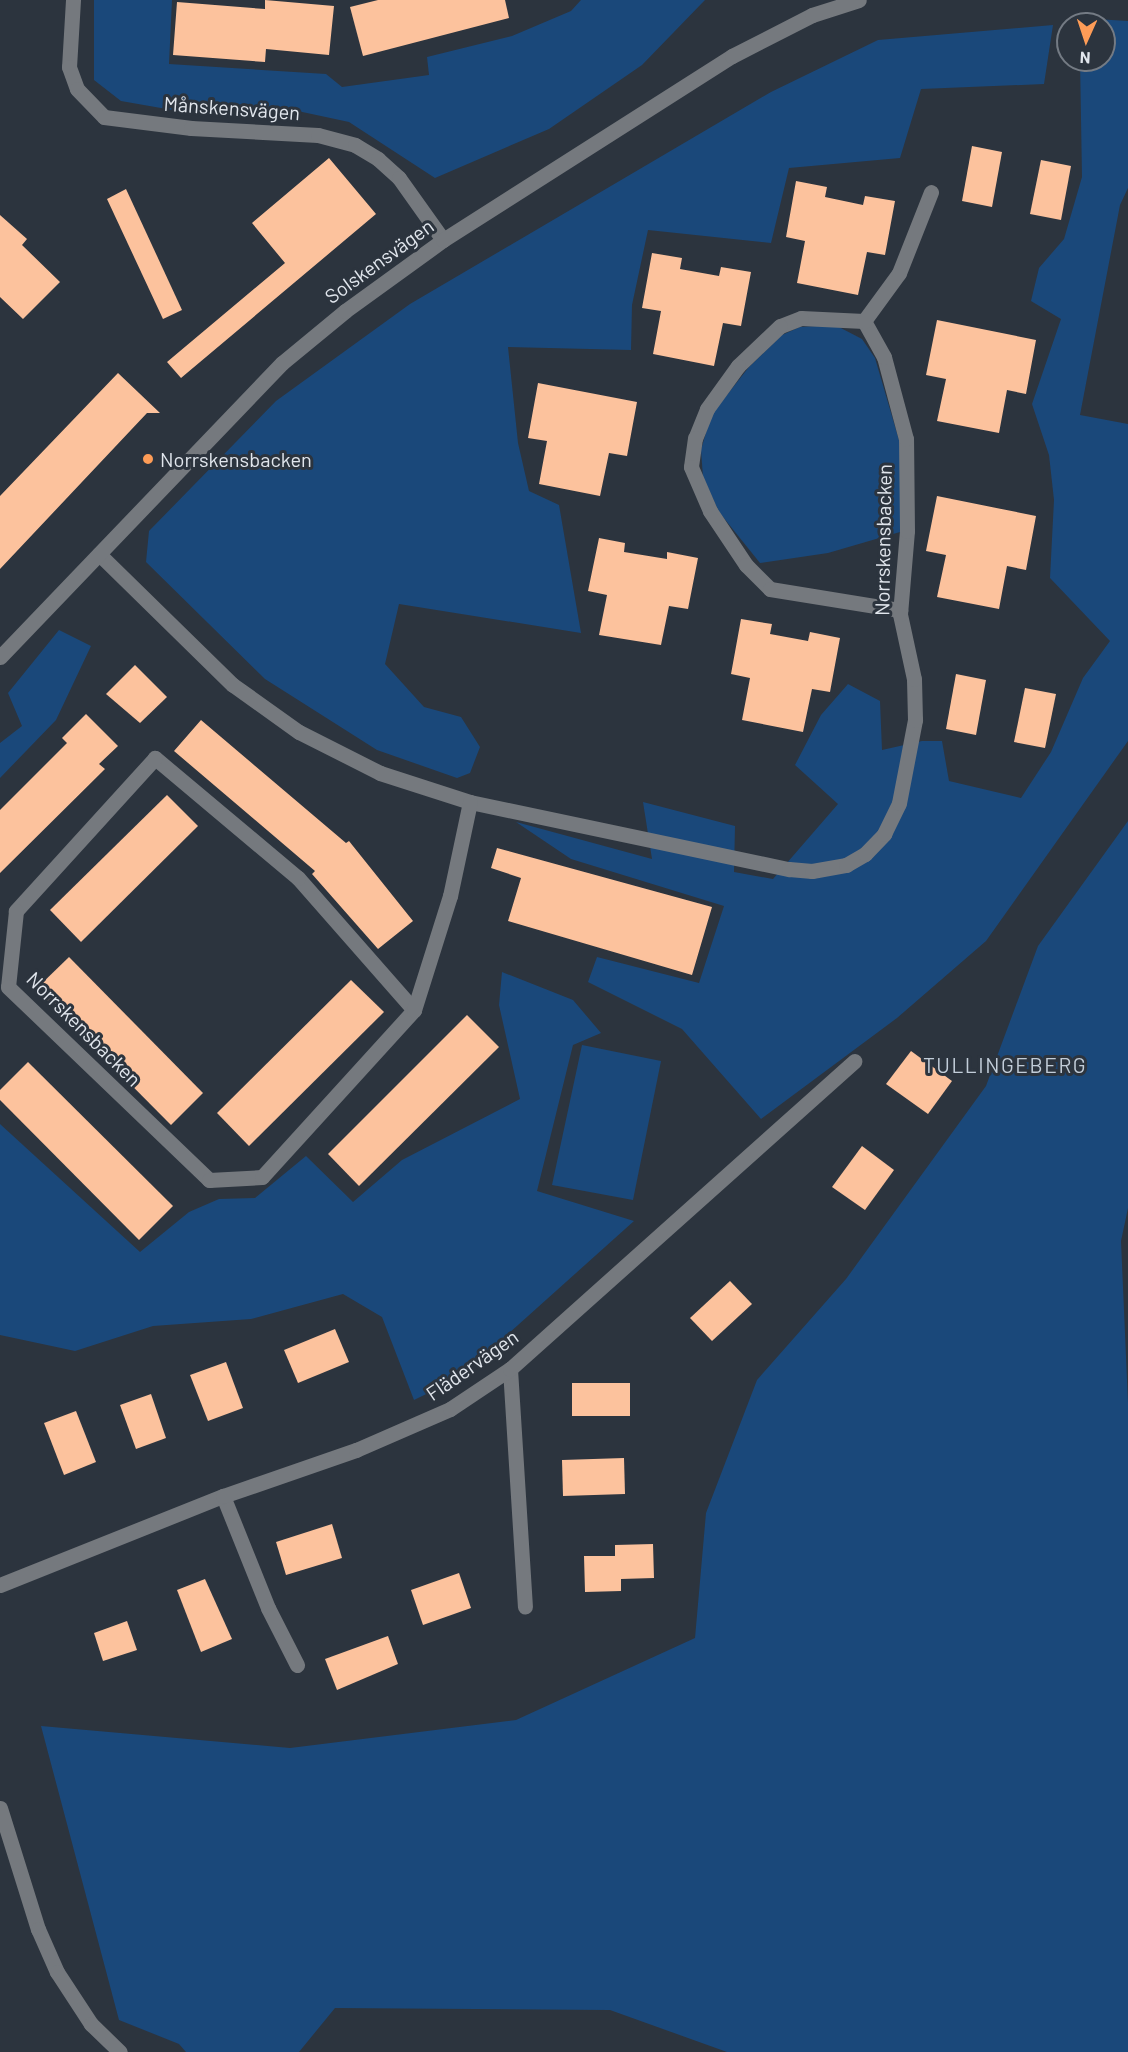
<!DOCTYPE html>
<meta charset="utf-8">
<style>
body{margin:0}
#map{position:relative;width:1128px;height:2052px;overflow:hidden;background:#2c343e;font-family:Barlow,sans-serif}
div>[style]{position:absolute}
.green>*{inset:0;background:#1a487a}
.building>*{inset:0;background:#fcc29d}
.minor>*{height:15px;margin:-7.5px;padding:0 7.5px;transform-origin:7.5px;border-radius:7.5px;background:#75797e}
.dots>*{width:16px;height:16px;translate:-50% -50%;box-sizing:border-box;border:3px solid #2c343e;border-radius:50%}
span{translate:-50% -50%;white-space:nowrap;text-align:center;line-height:1.15;-webkit-text-stroke:6px #2c343e;paint-order:stroke}
.street-label{font-size:20px;color:#e1e6ed}
.poi-label{font-size:20px;color:#e1e6ed}
.left{translate:0 -50%;text-align:left}
.neighbourhood-label{font-size:21px;color:#c2cdd9;letter-spacing:1.5px}
.north{position:absolute;left:1056px;top:12px;width:60px;height:60px;box-sizing:border-box;background:#2c343e;border:2px solid #747b84;border-radius:50%;rotate:183deg;font-size:16px;font-weight:700;line-height:24px;text-align:center;color:#e1e6ed}
.north::after{content:'';display:block;margin:auto;width:21px;height:27px;background:#fd9c57;clip-path:polygon(50% 0,100% 100%,50% 72%,0 100%)}
</style>
<div id="map">
<div class="green">
<div style="clip-path:polygon(94px 0,172px 0,169px 64px,326px 74px,342px 87px,429px 75px,427px 57px,512px 36px,571px 11px,581px 0,705px 0,642px 65px,549px 129px,435px 178px,349px 122px,293px 110px,178px 111px,121px 101px,94px 80px)"></div>
<div style="clip-path:polygon(1079px 18px,1128px 21px,1128px 188px,1120px 205px,1080px 415px,1128px 424px,1128px 741px,986px 941px,897px 1018px,761px 1119px,682px 1029px,588px 982px,597px 957px,699px 983px,724px 906px,571px 859px,516px 822px,652px 859px,643px 802px,735px 826px,734px 872px,773px 879px,838px 804px,795px 765px,821px 715px,848px 684px,880px 701px,882px 750px,922px 741px,942px 741px,949px 781px,1021px 798px,1051px 752px,1083px 678px,1110px 641px,1050px 578px,1054px 500px,1049px 455px,1032px 404px,1061px 319px,1031px 301px,1039px 268px,1064px 239px,1082px 177px,1080px 60px,1104px 60px,1104px 24px,1079px 24px)"></div>
<div style="clip-path:polygon(1053px 25px,1044px 84px,921px 89px,900px 158px,789px 168px,771px 243px,648px 230px,632px 305px,631px 350px,508px 347px,518px 443px,529px 491px,559px 505px,581px 633px,399px 604px,385px 664px,424px 707px,461px 717px,480px 747px,470px 773px,457px 778px,377px 750px,265px 679px,146px 562px,149px 531px,276px 401px,410px 304px,771px 92px,878px 40px)"></div>
<div style="clip-path:polygon(835px 325px,862px 339px,875px 358px,901px 447px,900px 532px,828px 553px,760px 563px,719px 512px,703px 477px,701px 450px,711px 415px,749px 367px,782px 335px,800px 327px)"></div>
<div style="clip-path:polygon(59px 630px,91px 646px,56px 720px,0 778px,0 743px,22px 726px,8px 693px)"></div>
<div style="clip-path:polygon(1128px 821px,1128px 1208px,1121px 1241px,1128px 1403px,1128px 2052px,727px 2052px,610px 2010px,335px 2008px,299px 2052px,186px 2052px,179px 2044px,119px 2020px,41px 1726px,290px 1748px,516px 1720px,695px 1638px,706px 1513px,757px 1380px,846px 1279px,986px 1086px,1038px 946px)"></div>
<div style="clip-path:polygon(502px 972px,573px 1000px,601px 1033px,573px 1045px,537px 1191px,634px 1221px,459px 1378px,414px 1400px,382px 1317px,343px 1294px,251px 1319px,153px 1326px,75px 1351px,0 1335px,0 1124px,140px 1252px,189px 1212px,219px 1199px,255px 1198px,306px 1156px,353px 1202px,402px 1160px,520px 1099px,499px 1005px)"></div>
<div style="clip-path:polygon(582px 1045px,661px 1061px,633px 1200px,552px 1185px)"></div>
</div>
<div class="building">
<div style="clip-path:polygon(265px 0,334px 6px,329px 55px,266px 49px,265px 62px,173px 55px,177px 2px,265px 9px)"></div>
<div style="clip-path:polygon(378px 0,505px 0,509px 18px,363px 56px,350px 7px)"></div>
<div style="clip-path:polygon(972px 146px,1002px 152px,992px 207px,962px 201px)"></div>
<div style="clip-path:polygon(329px 158px,376px 214px,181px 378px,167px 362px,285px 263px,252px 223px)"></div>
<div style="clip-path:polygon(1041px 160px,1071px 166px,1061px 220px,1030px 214px)"></div>
<div style="clip-path:polygon(796px 181px,827px 187px,825px 197px,863px 205px,865px 196px,895px 201px,885px 255px,867px 252px,858px 295px,797px 283px,805px 241px,786px 237px)"></div>
<div style="clip-path:polygon(126px 189px,182px 310px,163px 319px,107px 199px)"></div>
<div style="clip-path:polygon(0 215px,27px 239px,22px 245px,60px 282px,23px 319px,0 297px)"></div>
<div style="clip-path:polygon(652px 253px,682px 258px,680px 269px,719px 276px,721px 267px,751px 272px,741px 326px,723px 323px,714px 366px,653px 354px,661px 311px,642px 308px)"></div>
<div style="clip-path:polygon(937px 320px,1036px 340px,1026px 394px,1007px 390px,999px 433px,937px 421px,946px 379px,926px 375px)"></div>
<div style="clip-path:polygon(118px 373px,160px 413px,147px 413px,0 569px,0 496px)"></div>
<div style="clip-path:polygon(538px 383px,637px 402px,627px 456px,609px 453px,600px 496px,539px 484px,547px 441px,528px 438px)"></div>
<div style="clip-path:polygon(937px 496px,1036px 516px,1026px 570px,1007px 566px,999px 609px,937px 597px,946px 555px,926px 551px)"></div>
<div style="clip-path:polygon(599px 538px,625px 543px,624px 552px,667px 559px,667px 552px,698px 558px,688px 609px,669px 606px,661px 645px,599px 635px,607px 595px,588px 591px)"></div>
<div style="clip-path:polygon(741px 619px,772px 624px,770px 634px,808px 641px,810px 632px,840px 638px,830px 692px,812px 689px,803px 732px,742px 720px,750px 678px,731px 674px)"></div>
<div style="clip-path:polygon(135px 665px,167px 697px,140px 723px,106px 694px)"></div>
<div style="clip-path:polygon(956px 674px,986px 680px,976px 735px,946px 729px)"></div>
<div style="clip-path:polygon(1025px 688px,1056px 694px,1045px 748px,1014px 742px)"></div>
<div style="clip-path:polygon(86px 714px,118px 746px,99px 764px,105px 769px,0 873px,0 810px,67px 743px,62px 738px)"></div>
<div style="clip-path:polygon(201px 720px,346px 843px,349px 841px,413px 921px,378px 949px,312px 874px,315px 871px,174px 751px)"></div>
<div style="clip-path:polygon(167px 795px,198px 826px,81px 942px,50px 910px)"></div>
<div style="clip-path:polygon(497px 848px,712px 907px,692px 975px,508px 921px,521px 878px,491px 868px)"></div>
<div style="clip-path:polygon(69px 957px,203px 1093px,171px 1125px,36px 989px)"></div>
<div style="clip-path:polygon(351px 980px,384px 1012px,249px 1146px,217px 1113px)"></div>
<div style="clip-path:polygon(467px 1015px,499px 1047px,359px 1186px,328px 1154px)"></div>
<div style="clip-path:polygon(911px 1051px,952px 1081px,928px 1114px,886px 1084px)"></div>
<div style="clip-path:polygon(28px 1062px,173px 1206px,139px 1240px,0 1100px,0 1090px)"></div>
<div style="clip-path:polygon(862px 1146px,894px 1170px,865px 1210px,832px 1187px)"></div>
<div style="clip-path:polygon(730px 1281px,752px 1304px,712px 1341px,690px 1318px)"></div>
<div style="clip-path:polygon(335px 1329px,349px 1362px,298px 1383px,284px 1350px)"></div>
<div style="clip-path:polygon(226px 1362px,243px 1408px,208px 1421px,190px 1375px)"></div>
<div style="clip-path:polygon(572px 1383px,630px 1383px,630px 1416px,572px 1416px)"></div>
<div style="clip-path:polygon(151px 1394px,166px 1438px,136px 1449px,120px 1405px)"></div>
<div style="clip-path:polygon(76px 1411px,96px 1462px,64px 1475px,44px 1423px)"></div>
<div style="clip-path:polygon(624px 1458px,625px 1494px,563px 1496px,562px 1460px)"></div>
<div style="clip-path:polygon(332px 1524px,342px 1558px,286px 1575px,276px 1542px)"></div>
<div style="clip-path:polygon(653px 1544px,654px 1578px,621px 1579px,621px 1591px,585px 1592px,584px 1556px,615px 1556px,615px 1545px)"></div>
<div style="clip-path:polygon(459px 1573px,471px 1608px,423px 1625px,411px 1590px)"></div>
<div style="clip-path:polygon(205px 1579px,232px 1639px,201px 1652px,177px 1590px)"></div>
<div style="clip-path:polygon(127px 1621px,137px 1650px,103px 1661px,94px 1633px)"></div>
<div style="clip-path:polygon(388px 1636px,398px 1664px,337px 1690px,325px 1659px)"></div>
</div>
<div class="minor">
<div style="left:73px;top:0;width:67px;rotate:93.4deg"></div>
<div style="left:69px;top:67px;width:23px;rotate:70deg"></div>
<div style="left:77px;top:89px;width:39px;rotate:46deg"></div>
<div style="left:104px;top:117px;width:88px;rotate:7.2deg"></div>
<div style="left:191px;top:128px;width:127px;rotate:3.2deg"></div>
<div style="left:318px;top:135px;width:38px;rotate:15deg"></div>
<div style="left:355px;top:145px;width:27px;rotate:31deg"></div>
<div style="left:378px;top:159px;width:28px;rotate:42deg"></div>
<div style="left:399px;top:178px;width:76px;rotate:54.6deg"></div>
<div style="left:864px;top:321px;width:63px;rotate:-177.3deg"></div>
<div style="left:801px;top:318px;width:22px;rotate:159deg"></div>
<div style="left:780px;top:326px;width:58px;rotate:136.4deg"></div>
<div style="left:738px;top:366px;width:53px;rotate:125.8deg"></div>
<div style="left:707px;top:409px;width:31px;rotate:112deg"></div>
<div style="left:695px;top:438px;width:29px;rotate:98deg"></div>
<div style="left:691px;top:467px;width:48px;rotate:66.6deg"></div>
<div style="left:710px;top:511px;width:65px;rotate:56.3deg"></div>
<div style="left:746px;top:565px;width:34px;rotate:45deg"></div>
<div style="left:770px;top:589px;width:132px;rotate:9.2deg"></div>
<div style="left:99px;top:554px;width:187px;rotate:44.4deg"></div>
<div style="left:233px;top:685px;width:81px;rotate:35.5deg"></div>
<div style="left:299px;top:732px;width:91px;rotate:26.8deg"></div>
<div style="left:380px;top:773px;width:95px;rotate:17.9deg"></div>
<div style="left:470px;top:802px;width:326px;rotate:11.9deg"></div>
<div style="left:789px;top:869px;width:23px;rotate:5deg"></div>
<div style="left:812px;top:871px;width:35px;rotate:-10deg"></div>
<div style="left:846px;top:865px;width:22px;rotate:-30deg"></div>
<div style="left:865px;top:854px;width:28px;rotate:-46deg"></div>
<div style="left:884px;top:834px;width:34px;rotate:-64deg"></div>
<div style="left:899px;top:803px;width:85px;rotate:-79.1deg"></div>
<div style="left:915px;top:720px;width:41px;rotate:-91.4deg"></div>
<div style="left:914px;top:679px;width:66px;rotate:-102.2deg"></div>
<div style="left:900px;top:614px;width:83px;rotate:-85.2deg"></div>
<div style="left:907px;top:531px;width:92px;rotate:-90.6deg"></div>
<div style="left:906px;top:439px;width:85px;rotate:-105deg"></div>
<div style="left:884px;top:357px;width:41px;rotate:-119.1deg"></div>
<div style="left:864px;top:321px;width:59px;rotate:-53.9deg"></div>
<div style="left:899px;top:273px;width:87px;rotate:-68.4deg"></div>
<div style="left:0;top:657px;width:407px;rotate:-46.2deg"></div>
<div style="left:282px;top:363px;width:82px;rotate:-39.5deg"></div>
<div style="left:345px;top:311px;width:121px;rotate:-35.9deg"></div>
<div style="left:443px;top:240px;width:343px;rotate:-32.5deg"></div>
<div style="left:732px;top:56px;width:90px;rotate:-27.1deg"></div>
<div style="left:812px;top:15px;width:49px;rotate:-17.7deg"></div>
<div style="left:414px;top:1010px;width:176px;rotate:-131.3deg"></div>
<div style="left:298px;top:878px;width:187px;rotate:-140deg"></div>
<div style="left:155px;top:758px;width:207px;rotate:132.3deg"></div>
<div style="left:16px;top:911px;width:76px;rotate:96deg"></div>
<div style="left:8px;top:987px;width:279px;rotate:43.8deg"></div>
<div style="left:209px;top:1180px;width:53px;rotate:-3.2deg"></div>
<div style="left:262px;top:1177px;width:226px;rotate:-47.7deg"></div>
<div style="left:414px;top:1010px;width:120px;rotate:-72.5deg"></div>
<div style="left:450px;top:896px;width:96px;rotate:-78deg"></div>
<div style="left:510px;top:1369px;width:238px;rotate:86.4deg"></div>
<div style="left:223px;top:1496px;width:121px;rotate:68.1deg"></div>
<div style="left:268px;top:1608px;width:64px;rotate:63deg"></div>
<div style="left:0;top:1585px;width:240px;rotate:-21.8deg"></div>
<div style="left:223px;top:1496px;width:141px;rotate:-19.1deg"></div>
<div style="left:356px;top:1450px;width:103px;rotate:-23.6deg"></div>
<div style="left:450px;top:1409px;width:72px;rotate:-33.7deg"></div>
<div style="left:510px;top:1369px;width:462px;rotate:-41.8deg"></div>
<div style="left:0;top:1808px;width:127px;rotate:72.6deg"></div>
<div style="left:38px;top:1929px;width:47px;rotate:66.2deg"></div>
<div style="left:57px;top:1972px;width:62px;rotate:56.8deg"></div>
<div style="left:91px;top:2024px;width:40px;rotate:44deg"></div>
</div>
<div class="dots">
<div style="left:148px;top:459px;background:#fd9c57"></div>
</div>
<div class="street-label">
<span style="left:232px;top:108px;rotate:4deg">Månskensvägen</span>
<span style="left:379px;top:261px;rotate:-36deg">Solskensvägen</span>
<span style="left:883px;top:540px;rotate:-89deg">Norrskensbacken</span>
<span style="left:84px;top:1029px;rotate:45deg">Norrskensbacken</span>
<span style="left:472px;top:1365px;rotate:-35deg">Flädervägen</span>
</div>
<div class="poi-label">
<span class="left" style="left:160px;top:459px">Norrskensbacken</span>
</div>
<div class="neighbourhood-label">
<span style="left:1005px;top:1065px">TULLINGEBERG</span>
</div>
<div class="north">N</div>
</div>
